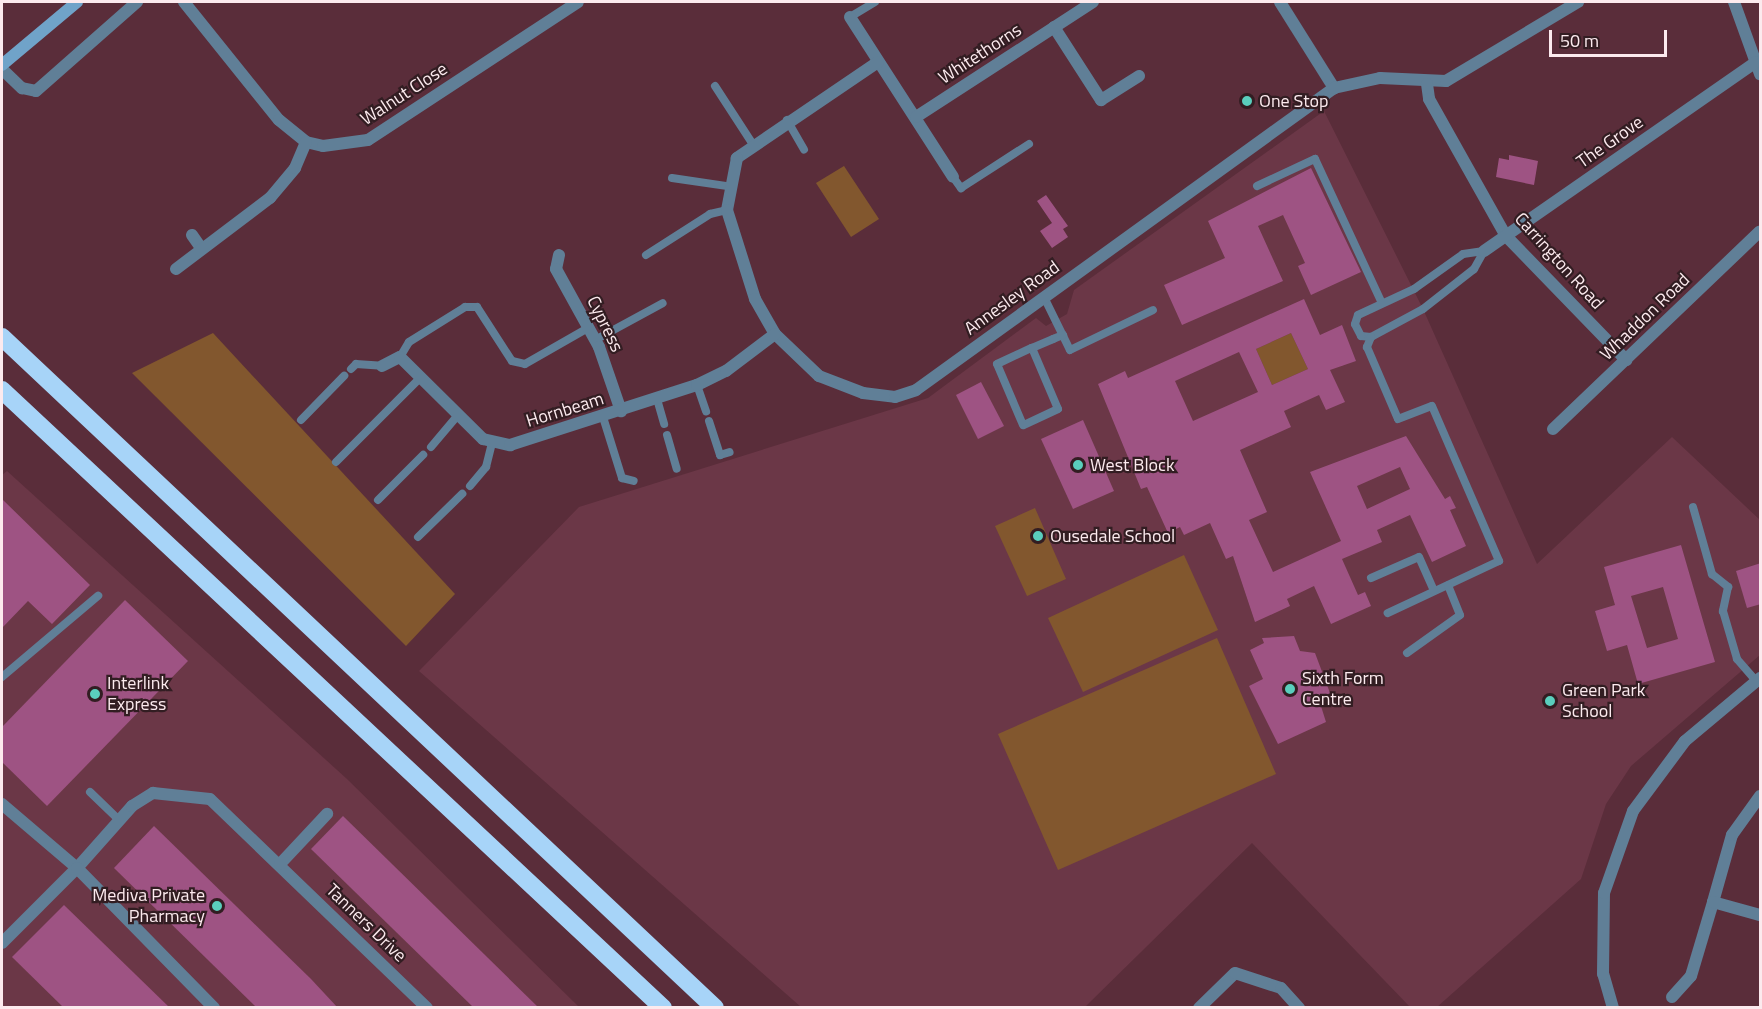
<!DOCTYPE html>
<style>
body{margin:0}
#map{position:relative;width:1762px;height:1009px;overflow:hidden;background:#5a2d3a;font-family:"Titillium Web",sans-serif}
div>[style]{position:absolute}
.built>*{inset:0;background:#6b3747}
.green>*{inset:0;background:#82572e}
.building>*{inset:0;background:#9e5383}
.lane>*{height:8px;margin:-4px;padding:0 4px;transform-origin:4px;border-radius:4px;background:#607f97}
.street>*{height:12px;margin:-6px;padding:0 6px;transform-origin:6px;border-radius:6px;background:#607f97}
.secondary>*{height:12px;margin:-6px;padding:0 6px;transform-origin:6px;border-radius:6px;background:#70a3c9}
.highway>*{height:18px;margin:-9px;padding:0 9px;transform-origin:9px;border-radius:9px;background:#a7d4f8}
.dots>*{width:16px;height:16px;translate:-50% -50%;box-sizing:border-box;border:3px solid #321d22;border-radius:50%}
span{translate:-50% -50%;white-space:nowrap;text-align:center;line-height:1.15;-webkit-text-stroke:4.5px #321d22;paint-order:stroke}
.street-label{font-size:18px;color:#fceaee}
.poi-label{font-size:18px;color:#fceaee}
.left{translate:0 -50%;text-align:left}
.right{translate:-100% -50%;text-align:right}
.frame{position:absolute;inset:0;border:3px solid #fceaee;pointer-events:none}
.scale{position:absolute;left:1549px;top:30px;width:118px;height:27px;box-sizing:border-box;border:3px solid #fceaee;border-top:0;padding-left:8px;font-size:18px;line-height:21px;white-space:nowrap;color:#fceaee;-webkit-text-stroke:4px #321d22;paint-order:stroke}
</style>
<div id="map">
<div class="built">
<div style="clip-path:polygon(1324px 111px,1423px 309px,1537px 564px,1672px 437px,1760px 520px,1760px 655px,1631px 766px,1606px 804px,1581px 879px,1437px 1007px,1410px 1007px,1252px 843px,1085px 1007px,801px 1007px,419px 671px,579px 507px,928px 398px,1036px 318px,1046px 326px,1067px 314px,1074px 290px)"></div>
<div style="clip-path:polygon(7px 471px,347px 779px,579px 1007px,2px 1007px,2px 475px)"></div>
</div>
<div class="green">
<div style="clip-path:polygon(844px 166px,879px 219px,851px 237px,816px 183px)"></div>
<div style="clip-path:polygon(213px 333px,455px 594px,406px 646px,132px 373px)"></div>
<div style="clip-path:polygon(1291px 333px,1308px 369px,1272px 385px,1256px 349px)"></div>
<div style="clip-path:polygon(1035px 508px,1066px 579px,1027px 596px,995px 526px)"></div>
<div style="clip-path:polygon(1184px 555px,1218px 630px,1083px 692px,1048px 618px)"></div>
<div style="clip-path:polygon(1217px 638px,1276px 774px,1058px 870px,998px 734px)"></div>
</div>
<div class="building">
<div style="clip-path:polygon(1509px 155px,1538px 161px,1534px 185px,1496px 177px,1499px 158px,1509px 160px)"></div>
<div style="clip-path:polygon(1311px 168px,1361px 272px,1311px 295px,1298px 266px,1305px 263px,1283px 215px,1258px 226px,1283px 281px,1182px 325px,1164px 285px,1225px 258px,1208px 221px)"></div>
<div style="clip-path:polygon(1046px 195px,1068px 226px,1063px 229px,1068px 237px,1052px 248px,1040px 231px,1052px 223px,1037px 201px)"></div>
<div style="clip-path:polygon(evenodd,1304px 299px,1320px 335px,1342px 325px,1356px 361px,1330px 370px,1345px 402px,1326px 410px,1319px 395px,1284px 411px,1291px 427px,1240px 450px,1267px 512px,1249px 520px,1273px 572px,1341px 541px,1310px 472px,1406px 436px,1445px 499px,1450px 496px,1456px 508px,1450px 510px,1466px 546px,1432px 562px,1410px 515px,1377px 530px,1382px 542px,1342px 559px,1358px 595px,1365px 592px,1371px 606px,1331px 624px,1314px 586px,1287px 599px,1290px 606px,1255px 622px,1233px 556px,1226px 559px,1210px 523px,1184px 535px,1180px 527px,1168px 533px,1147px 487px,1141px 489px,1098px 384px,1125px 371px,1128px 378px,1304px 299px,1291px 333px,1308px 369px,1272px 385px,1256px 349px,1291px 333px,1304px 299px,1239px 352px,1258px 392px,1193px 421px,1175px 381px,1239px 352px,1304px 299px,1400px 467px,1410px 489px,1367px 509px,1357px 486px,1400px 467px)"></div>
<div style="clip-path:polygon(981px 382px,1004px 426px,978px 439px,956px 395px)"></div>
<div style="clip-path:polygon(1083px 420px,1114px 491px,1073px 509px,1041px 439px)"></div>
<div style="clip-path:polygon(2px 499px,90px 585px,52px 624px,28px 601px,2px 628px)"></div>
<div style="clip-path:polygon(evenodd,1681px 545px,1715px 662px,1638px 684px,1627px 645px,1607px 651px,1595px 611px,1615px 605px,1604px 567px,1681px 545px,1663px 587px,1678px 639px,1647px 648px,1631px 596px,1663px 587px)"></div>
<div style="clip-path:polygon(1761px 563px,1761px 604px,1747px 608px,1736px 571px)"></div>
<div style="clip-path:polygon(125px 600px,188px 661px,47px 806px,2px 762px,2px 727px)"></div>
<div style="clip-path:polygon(1294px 636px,1300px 651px,1315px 653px,1330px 693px,1320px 703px,1326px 722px,1278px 744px,1249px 686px,1263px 679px,1250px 650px,1264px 643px,1262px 638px)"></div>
<div style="clip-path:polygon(343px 816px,539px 1008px,474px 1008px,311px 849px)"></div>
<div style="clip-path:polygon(154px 826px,311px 979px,338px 1008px,257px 1008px,114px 868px)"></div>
<div style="clip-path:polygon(64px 905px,170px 1008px,64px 1008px,12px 957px)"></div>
</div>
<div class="lane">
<div style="left:850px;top:17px;width:29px;rotate:-31deg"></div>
<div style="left:715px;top:86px;width:68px;rotate:57deg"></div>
<div style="left:787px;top:120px;width:34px;rotate:60deg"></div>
<div style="left:953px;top:177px;width:14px;rotate:54deg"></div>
<div style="left:961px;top:188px;width:81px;rotate:-32.9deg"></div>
<div style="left:672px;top:178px;width:56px;rotate:8.3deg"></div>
<div style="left:1257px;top:186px;width:64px;rotate:-25deg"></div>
<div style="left:1315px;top:159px;width:157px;rotate:65.1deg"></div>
<div style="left:1484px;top:251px;width:21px;rotate:119deg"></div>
<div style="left:1474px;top:269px;width:65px;rotate:141.9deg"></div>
<div style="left:1423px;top:309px;width:59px;rotate:151.7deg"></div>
<div style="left:1371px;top:337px;width:10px;rotate:-174deg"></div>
<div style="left:1361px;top:336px;width:13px;rotate:-117deg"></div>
<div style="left:1355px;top:324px;width:9px;rotate:-72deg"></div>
<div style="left:1358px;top:315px;width:62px;rotate:-24.9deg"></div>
<div style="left:1414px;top:289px;width:60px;rotate:-35.5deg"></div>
<div style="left:1463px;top:254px;width:21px;rotate:-8deg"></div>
<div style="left:646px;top:255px;width:76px;rotate:-32.6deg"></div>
<div style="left:710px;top:214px;width:17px;rotate:-13deg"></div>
<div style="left:1044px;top:297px;width:59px;rotate:63.9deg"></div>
<div style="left:1070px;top:350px;width:92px;rotate:-25.7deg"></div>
<div style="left:1371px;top:337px;width:11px;rotate:112deg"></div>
<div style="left:1367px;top:347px;width:78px;rotate:66.7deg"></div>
<div style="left:1398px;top:419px;width:36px;rotate:-21deg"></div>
<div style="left:1432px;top:406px;width:169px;rotate:66.6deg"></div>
<div style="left:1499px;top:561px;width:123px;rotate:154.9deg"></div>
<div style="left:595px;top:340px;width:77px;rotate:-28.6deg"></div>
<div style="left:1032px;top:348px;width:66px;rotate:66.9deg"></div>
<div style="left:1058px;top:409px;width:38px;rotate:155deg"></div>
<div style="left:1023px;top:425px;width:66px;rotate:-113.1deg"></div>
<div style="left:997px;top:364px;width:38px;rotate:-25deg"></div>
<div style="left:1032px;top:348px;width:23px;rotate:-23deg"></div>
<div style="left:1053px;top:339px;width:11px;rotate:-22deg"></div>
<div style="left:400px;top:357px;width:17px;rotate:-59deg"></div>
<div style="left:409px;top:342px;width:66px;rotate:-32deg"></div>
<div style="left:465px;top:307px;width:12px"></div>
<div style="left:477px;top:307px;width:64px;rotate:57.1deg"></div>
<div style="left:512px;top:361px;width:13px;rotate:13deg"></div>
<div style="left:525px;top:364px;width:73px;rotate:-29.7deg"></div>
<div style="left:351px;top:369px;width:7px;rotate:-45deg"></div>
<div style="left:356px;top:364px;width:26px;rotate:4deg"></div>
<div style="left:697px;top:385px;width:28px;rotate:71deg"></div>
<div style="left:657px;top:399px;width:26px;rotate:74deg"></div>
<div style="left:603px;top:417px;width:64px;rotate:72.7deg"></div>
<div style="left:622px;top:478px;width:12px;rotate:14deg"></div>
<div style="left:301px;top:420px;width:62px;rotate:-45.7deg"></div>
<div style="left:709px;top:421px;width:36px;rotate:72deg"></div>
<div style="left:720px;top:455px;width:10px;rotate:-17deg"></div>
<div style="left:667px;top:435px;width:35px;rotate:74deg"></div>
<div style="left:431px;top:447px;width:42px;rotate:-49.8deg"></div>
<div style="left:336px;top:462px;width:119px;rotate:-45deg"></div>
<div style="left:470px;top:486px;width:25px;rotate:-50deg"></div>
<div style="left:486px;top:467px;width:25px;rotate:-76deg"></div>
<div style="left:378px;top:500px;width:64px;rotate:-45deg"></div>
<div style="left:1693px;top:507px;width:70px;rotate:74.2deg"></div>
<div style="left:1712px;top:574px;width:21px;rotate:39deg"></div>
<div style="left:1728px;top:587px;width:25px;rotate:102deg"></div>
<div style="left:1723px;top:611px;width:50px;rotate:73.7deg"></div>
<div style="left:1737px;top:659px;width:29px;rotate:49deg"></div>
<div style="left:418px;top:537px;width:62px;rotate:-44.3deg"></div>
<div style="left:1371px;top:578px;width:52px;rotate:-23.6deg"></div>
<div style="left:1419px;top:557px;width:37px;rotate:66deg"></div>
<div style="left:1407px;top:653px;width:65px;rotate:-35.6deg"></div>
<div style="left:1460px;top:615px;width:32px;rotate:-112deg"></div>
<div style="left:2px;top:677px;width:126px;rotate:-40.2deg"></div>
<div style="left:90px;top:792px;width:42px;rotate:44deg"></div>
</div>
<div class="street">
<div style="left:184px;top:2px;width:151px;rotate:51.2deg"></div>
<div style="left:279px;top:120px;width:35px;rotate:39deg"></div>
<div style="left:306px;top:142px;width:17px;rotate:13deg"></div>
<div style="left:323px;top:146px;width:45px;rotate:-7.6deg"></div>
<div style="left:368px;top:140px;width:251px;rotate:-33.3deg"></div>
<div style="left:1280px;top:2px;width:102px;rotate:57.9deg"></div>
<div style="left:1734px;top:2px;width:77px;rotate:70.1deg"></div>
<div style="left:850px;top:17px;width:190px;rotate:57.2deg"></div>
<div style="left:1054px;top:27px;width:87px;rotate:57.2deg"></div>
<div style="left:1101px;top:100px;width:45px;rotate:-32.3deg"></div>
<div style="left:878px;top:62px;width:171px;rotate:145.8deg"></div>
<div style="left:737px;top:158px;width:53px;rotate:100.9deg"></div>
<div style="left:727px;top:210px;width:93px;rotate:72.5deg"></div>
<div style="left:755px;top:299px;width:40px;rotate:60.3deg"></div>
<div style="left:775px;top:334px;width:61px;rotate:43.7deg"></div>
<div style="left:819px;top:376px;width:47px;rotate:21.1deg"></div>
<div style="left:863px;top:393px;width:32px;rotate:7deg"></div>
<div style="left:895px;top:397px;width:22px;rotate:-18deg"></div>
<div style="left:916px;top:390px;width:516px;rotate:-35.85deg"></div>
<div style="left:1334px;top:88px;width:47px;rotate:-12.3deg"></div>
<div style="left:1380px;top:78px;width:66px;rotate:2.6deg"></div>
<div style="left:1446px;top:81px;width:154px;rotate:-30.9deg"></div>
<div style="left:2px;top:69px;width:28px;rotate:44deg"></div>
<div style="left:22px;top:88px;width:14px;rotate:12deg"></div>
<div style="left:36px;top:91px;width:135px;rotate:-41.4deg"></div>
<div style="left:1427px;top:84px;width:15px;rotate:82deg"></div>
<div style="left:1429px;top:99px;width:157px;rotate:60.7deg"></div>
<div style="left:1506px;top:236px;width:173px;rotate:45.9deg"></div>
<div style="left:916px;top:117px;width:211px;rotate:-33deg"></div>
<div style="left:192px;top:235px;width:16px;rotate:55deg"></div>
<div style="left:1484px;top:251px;width:331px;rotate:-34.8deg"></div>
<div style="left:559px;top:255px;width:14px;rotate:102deg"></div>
<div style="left:556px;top:269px;width:89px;rotate:61.1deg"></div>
<div style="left:599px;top:347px;width:68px;rotate:71deg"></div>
<div style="left:176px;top:269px;width:118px;rotate:-37.1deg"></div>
<div style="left:270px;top:198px;width:39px;rotate:-50deg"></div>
<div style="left:295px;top:168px;width:28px;rotate:-67deg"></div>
<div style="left:382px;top:366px;width:20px;rotate:-27deg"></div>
<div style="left:400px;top:357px;width:117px;rotate:44.7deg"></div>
<div style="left:483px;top:439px;width:28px;rotate:13deg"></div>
<div style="left:510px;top:445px;width:196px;rotate:-17.8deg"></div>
<div style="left:697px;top:385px;width:32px;rotate:-26deg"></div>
<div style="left:726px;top:371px;width:61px;rotate:-37.1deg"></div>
<div style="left:1553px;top:429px;width:286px;rotate:-43.7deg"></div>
<div style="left:2px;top:804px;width:99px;rotate:40.5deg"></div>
<div style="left:77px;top:868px;width:83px;rotate:-48.4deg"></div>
<div style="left:132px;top:806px;width:25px;rotate:-32deg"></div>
<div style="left:153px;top:793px;width:57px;rotate:6deg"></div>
<div style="left:210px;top:799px;width:301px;rotate:43.9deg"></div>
<div style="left:280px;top:864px;width:69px;rotate:-46.8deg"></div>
<div style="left:1713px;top:902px;width:70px;rotate:-74.2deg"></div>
<div style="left:1732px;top:835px;width:48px;rotate:-54.3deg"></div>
<div style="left:2px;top:943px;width:106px;rotate:-45deg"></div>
<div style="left:77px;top:868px;width:196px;rotate:45.6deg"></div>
<div style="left:1672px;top:997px;width:28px;rotate:-48deg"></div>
<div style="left:1691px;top:976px;width:77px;rotate:-73.4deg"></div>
<div style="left:1713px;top:902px;width:49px;rotate:15.5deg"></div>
<div style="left:1199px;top:1008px;width:50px;rotate:-44.2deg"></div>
<div style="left:1235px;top:973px;width:48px;rotate:18.1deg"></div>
<div style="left:1281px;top:988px;width:27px;rotate:48deg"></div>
<div style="left:1613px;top:1008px;width:35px;rotate:-106deg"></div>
<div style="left:1603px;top:974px;width:81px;rotate:-89.3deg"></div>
<div style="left:1604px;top:893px;width:87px;rotate:-70.5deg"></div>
<div style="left:1633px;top:811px;width:87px;rotate:-53.4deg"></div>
<div style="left:1685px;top:741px;width:98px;rotate:-40deg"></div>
</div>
<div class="secondary">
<div style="left:2px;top:65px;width:98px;rotate:-40deg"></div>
</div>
<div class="highway">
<div style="left:2px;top:337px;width:979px;rotate:43.26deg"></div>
<div style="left:2px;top:390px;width:905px;rotate:43.07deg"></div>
</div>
<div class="dots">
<div style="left:1247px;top:101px;background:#5acebd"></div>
<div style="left:1078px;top:465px;background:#5acebd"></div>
<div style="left:1038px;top:536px;background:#5acebd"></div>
<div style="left:1290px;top:689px;background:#5acebd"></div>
<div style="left:95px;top:694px;background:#5acebd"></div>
<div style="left:1550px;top:701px;background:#5acebd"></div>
<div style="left:217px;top:906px;background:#5acebd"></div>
</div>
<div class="street-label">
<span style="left:980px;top:54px;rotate:-33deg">Whitethorns</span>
<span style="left:404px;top:94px;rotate:-33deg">Walnut Close</span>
<span style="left:1610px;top:142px;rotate:-35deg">The Grove</span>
<span style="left:1559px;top:261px;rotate:48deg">Carrington Road</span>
<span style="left:1012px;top:298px;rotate:-36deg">Annesley Road</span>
<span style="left:1645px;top:317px;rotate:-44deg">Whaddon Road</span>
<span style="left:605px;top:324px;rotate:64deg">Cypress</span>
<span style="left:565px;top:410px;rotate:-17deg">Hornbeam</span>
<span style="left:366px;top:923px;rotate:44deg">Tanners Drive</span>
</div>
<div class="poi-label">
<span class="left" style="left:1259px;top:101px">One Stop</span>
<span class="left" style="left:1090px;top:465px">West Block</span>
<span class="left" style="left:1050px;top:536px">Ousedale School</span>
<span class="left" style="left:1302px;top:689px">Sixth Form<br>Centre</span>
<span class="left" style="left:107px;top:694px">Interlink<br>Express</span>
<span class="left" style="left:1562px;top:701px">Green Park<br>School</span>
<span class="right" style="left:205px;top:906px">Mediva Private<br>Pharmacy</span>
</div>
<div class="frame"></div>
<div class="scale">50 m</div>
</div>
